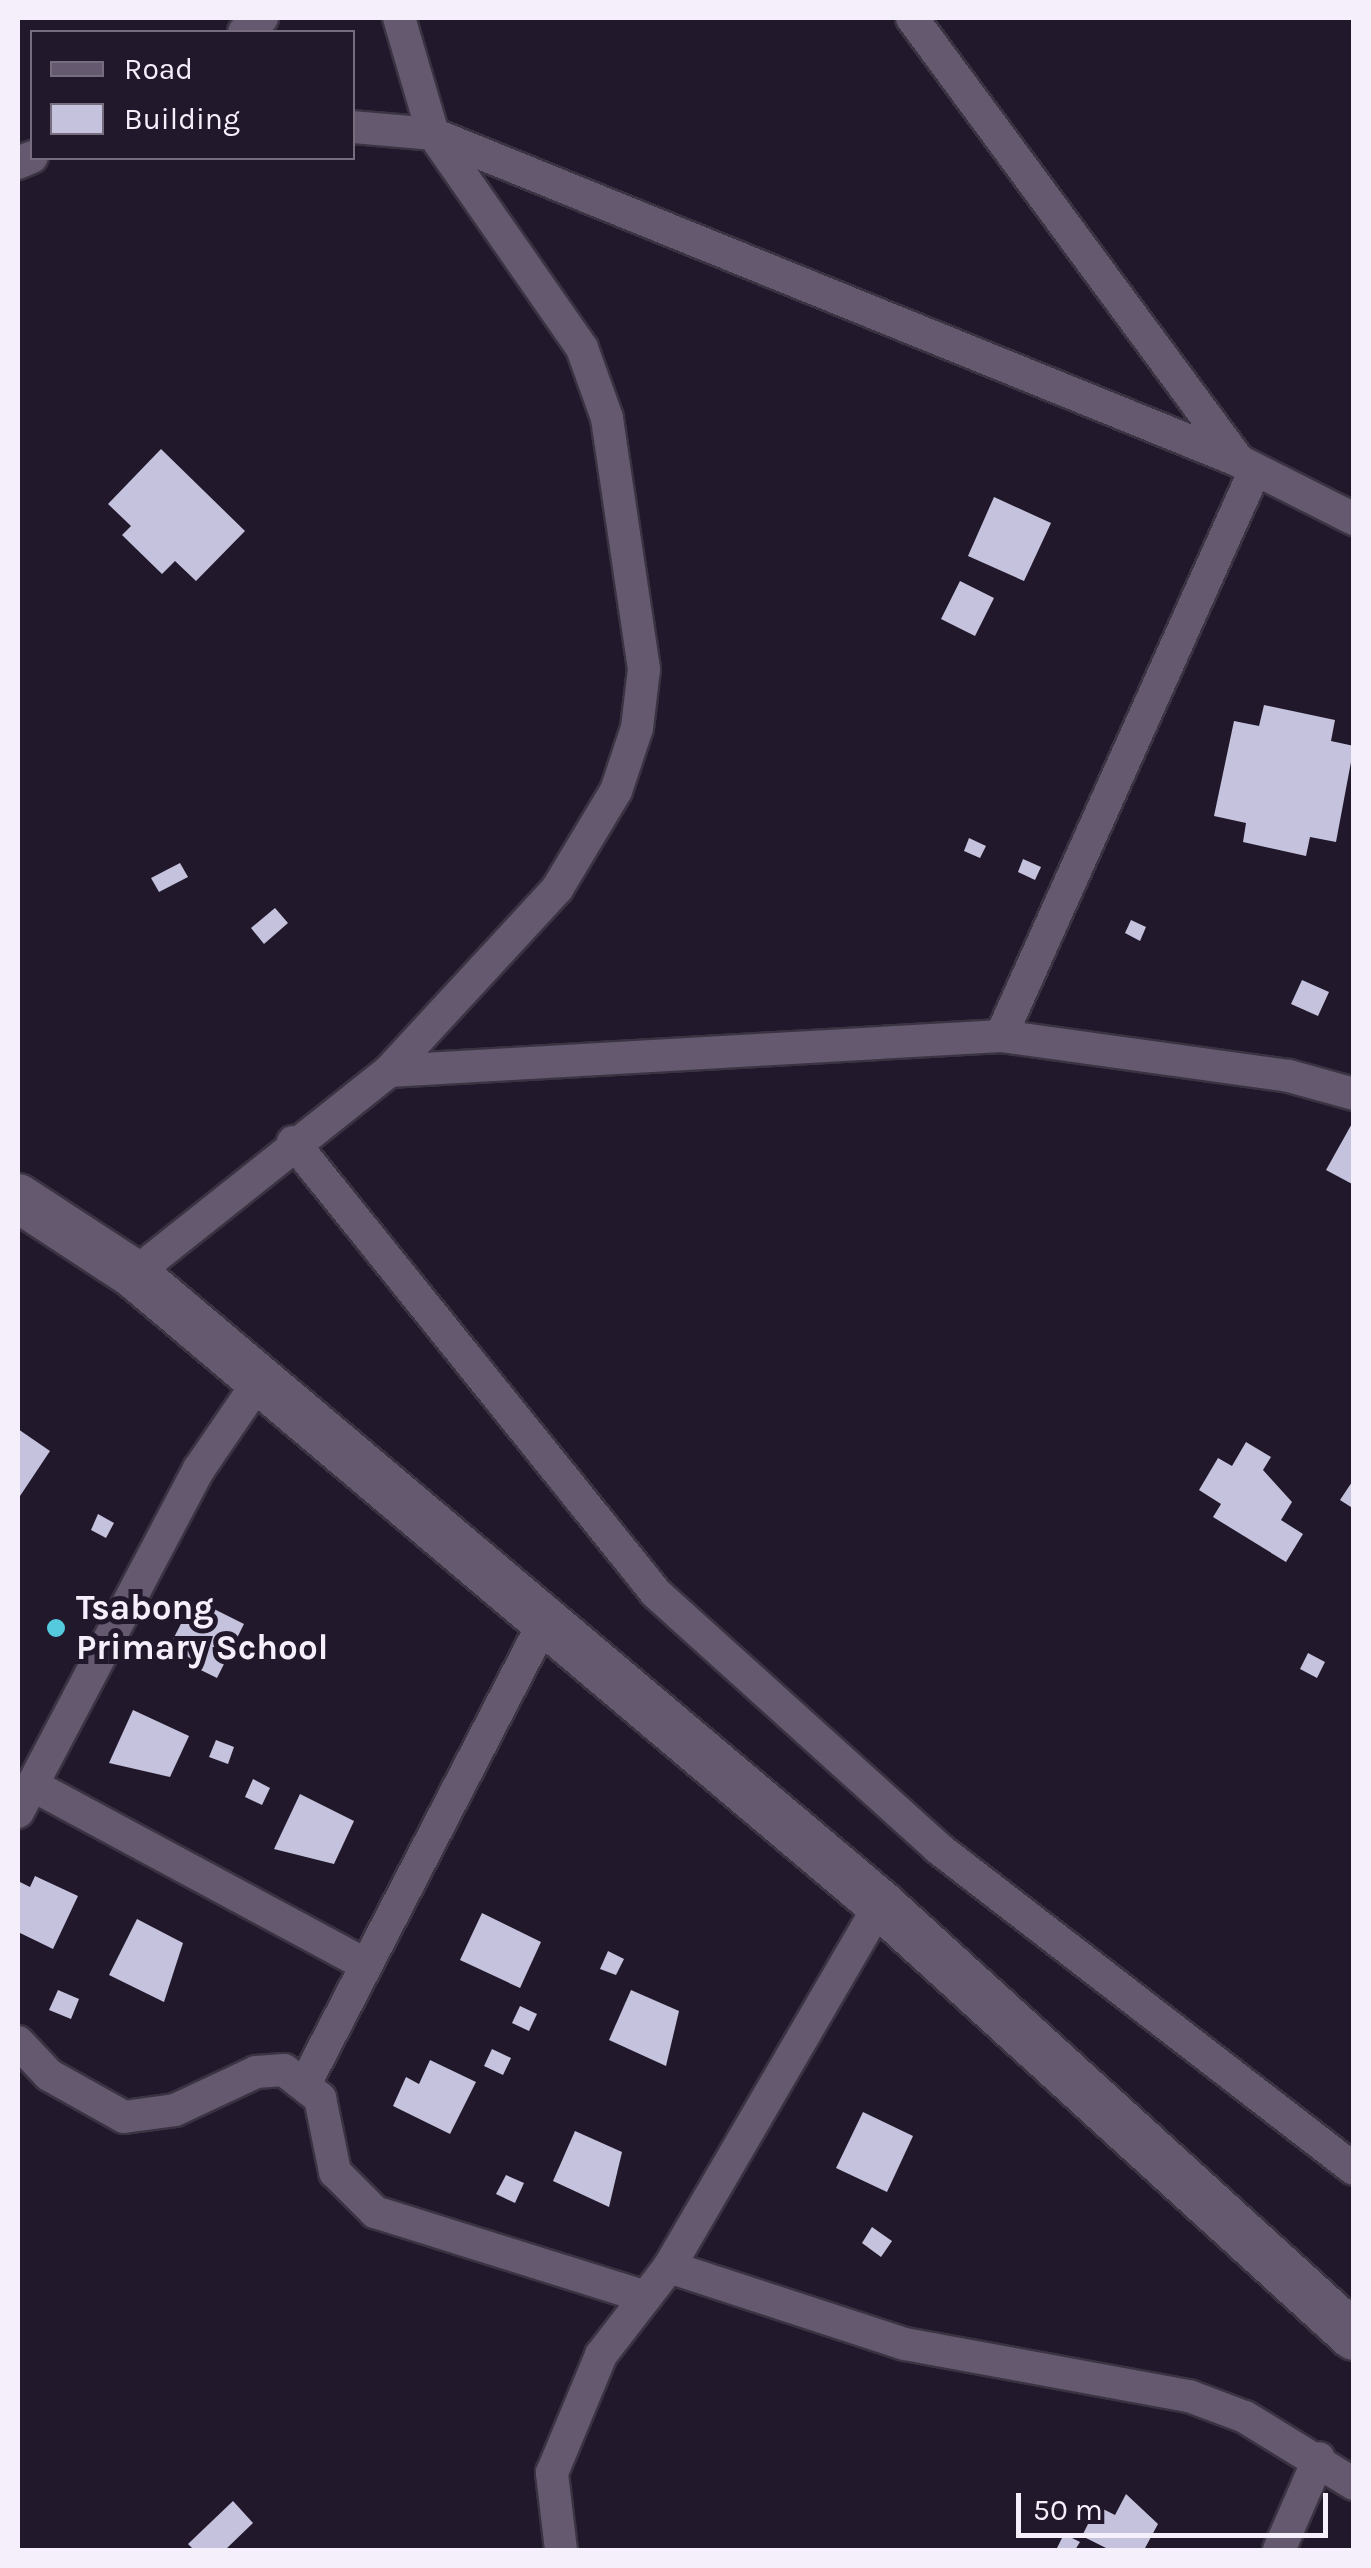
<!DOCTYPE html>
<style>
body{margin:0}
#map{position:relative;width:1371px;height:2568px;overflow:hidden;background:#22182b;font-family:Karla,sans-serif}
div>[style]{position:absolute}
.building>*{inset:0;background:#c4c2dc}
.roads{filter:drop-shadow(2px 0 #3a3342) drop-shadow(-2px 0 #3a3342) drop-shadow(0 2px #3a3342) drop-shadow(0 -2px #3a3342)}
.minor>*{height:32px;margin:-16px;padding:0 16px;transform-origin:16px;border-radius:16px;background:#64596f}
.secondary>*{height:48px;margin:-24px;padding:0 24px;transform-origin:24px;border-radius:24px;background:#64596f}
.dots>*{width:28px;height:28px;translate:-50% -50%;box-sizing:border-box;border:5px solid #22182b;border-radius:50%}
span{translate:-50% -50%;white-space:nowrap;text-align:center;line-height:1.15;-webkit-text-stroke:10px #22182b;paint-order:stroke}
.poi-label{font-size:35px;color:#f5effc;font-weight:700}
.left{translate:0 -50%;text-align:left}
.frame{position:absolute;inset:0;border:20px solid #f5effc;pointer-events:none}
.legend{position:absolute;left:30px;top:30px;width:325px;height:130px;box-sizing:border-box;background:#22182b;border:2px solid #766e7f;margin:0;padding:12px 18px;list-style:none;font-size:30px;color:#f5effc}
.legend li{display:flex;align-items:center;gap:20px;height:50px}
.legend b{width:50px;border:2px solid #766e7f}
.scale{position:absolute;left:1016px;top:2493px;width:312px;height:45px;box-sizing:border-box;border:5px solid #f5effc;border-top:0;padding-left:12px;font-size:30px;line-height:35px;white-space:nowrap;color:#f5effc;-webkit-text-stroke:8px #22182b;paint-order:stroke}
</style>
<div id="map">
<div class="building">
<div style="clip-path:polygon(161px 449px,245px 531px,196px 581px,175px 561px,162px 574px,122px 535px,131px 526px,108px 504px)"></div>
<div style="clip-path:polygon(994px 497px,1051px 523px,1024px 581px,968px 556px)"></div>
<div style="clip-path:polygon(960px 581px,994px 598px,975px 636px,941px 619px)"></div>
<div style="clip-path:polygon(1264px 705px,1335px 720px,1331px 741px,1354px 746px,1336px 842px,1310px 837px,1306px 856px,1243px 842px,1246px 823px,1214px 816px,1234px 721px,1259px 726px)"></div>
<div style="clip-path:polygon(969px 838px,986px 846px,980px 858px,964px 851px)"></div>
<div style="clip-path:polygon(1023px 859px,1041px 867px,1035px 880px,1018px 872px)"></div>
<div style="clip-path:polygon(180px 863px,188px 877px,159px 892px,151px 878px)"></div>
<div style="clip-path:polygon(275px 908px,288px 923px,264px 944px,251px 928px)"></div>
<div style="clip-path:polygon(1131px 920px,1146px 927px,1140px 941px,1125px 933px)"></div>
<div style="clip-path:polygon(1302px 980px,1329px 992px,1318px 1016px,1291px 1004px)"></div>
<div style="clip-path:polygon(1354px 1120px,1354px 1185px,1326px 1170px)"></div>
<div style="clip-path:polygon(18px 1429px,50px 1451px,18px 1499px)"></div>
<div style="clip-path:polygon(1246px 1442px,1271px 1457px,1263px 1470px,1292px 1502px,1281px 1520px,1303px 1534px,1286px 1562px,1213px 1517px,1221px 1504px,1199px 1490px,1218px 1458px,1232px 1466px)"></div>
<div style="clip-path:polygon(1354px 1479px,1354px 1509px,1340px 1500px)"></div>
<div style="clip-path:polygon(98px 1514px,114px 1523px,106px 1538px,91px 1530px)"></div>
<div style="clip-path:polygon(214px 1609px,244px 1624px,217px 1678px,166px 1653px,188px 1610px,209px 1621px)"></div>
<div style="clip-path:polygon(1308px 1653px,1325px 1662px,1317px 1678px,1300px 1669px)"></div>
<div style="clip-path:polygon(133px 1710px,189px 1736px,170px 1777px,109px 1763px)"></div>
<div style="clip-path:polygon(216px 1740px,234px 1747px,228px 1764px,209px 1757px)"></div>
<div style="clip-path:polygon(253px 1779px,270px 1788px,262px 1805px,245px 1797px)"></div>
<div style="clip-path:polygon(300px 1794px,354px 1821px,334px 1864px,274px 1849px)"></div>
<div style="clip-path:polygon(35px 1876px,78px 1896px,53px 1949px,18px 1932px,18px 1881px,30px 1887px)"></div>
<div style="clip-path:polygon(482px 1913px,541px 1942px,520px 1988px,460px 1960px)"></div>
<div style="clip-path:polygon(137px 1919px,183px 1943px,164px 2002px,109px 1975px)"></div>
<div style="clip-path:polygon(608px 1951px,624px 1959px,616px 1975px,600px 1969px)"></div>
<div style="clip-path:polygon(58px 1990px,79px 1999px,71px 2019px,49px 2010px)"></div>
<div style="clip-path:polygon(631px 1990px,679px 2011px,666px 2066px,609px 2040px)"></div>
<div style="clip-path:polygon(520px 2006px,537px 2014px,529px 2031px,512px 2023px)"></div>
<div style="clip-path:polygon(492px 2049px,511px 2058px,503px 2075px,484px 2066px)"></div>
<div style="clip-path:polygon(430px 2060px,476px 2082px,450px 2134px,393px 2106px,406px 2077px,419px 2084px)"></div>
<div style="clip-path:polygon(863px 2112px,913px 2136px,887px 2192px,836px 2168px)"></div>
<div style="clip-path:polygon(575px 2131px,622px 2152px,609px 2207px,553px 2181px)"></div>
<div style="clip-path:polygon(506px 2175px,524px 2183px,515px 2203px,496px 2194px)"></div>
<div style="clip-path:polygon(872px 2227px,892px 2241px,881px 2257px,862px 2243px)"></div>
<div style="clip-path:polygon(1126px 2494px,1158px 2524px,1144px 2550px,1110px 2550px,1082px 2536px,1097px 2506px,1115px 2515px)"></div>
<div style="clip-path:polygon(233px 2501px,253px 2523px,225px 2550px,194px 2550px,188px 2544px)"></div>
<div style="clip-path:polygon(1064px 2534px,1080px 2542px,1075px 2550px,1056px 2550px)"></div>
</div>
<div class="roads">
<div class="minor">
<div style="left:912px;top:18px;width:551px;rotate:53.57deg"></div>
<div style="left:244px;top:32px;width:23px;rotate:-38deg"></div>
<div style="left:352px;top:127px;width:81px;rotate:4.9deg"></div>
<div style="left:433px;top:134px;width:870px;rotate:22.08deg"></div>
<div style="left:1239px;top:461px;width:129px;rotate:26.8deg"></div>
<div style="left:18px;top:163px;width:15px;rotate:-23deg"></div>
<div style="left:1001px;top:1036px;width:620px;rotate:-65.83deg"></div>
<div style="left:389px;top:1071px;width:613px;rotate:-3.27deg"></div>
<div style="left:1001px;top:1036px;width:291px;rotate:7.9deg"></div>
<div style="left:1289px;top:1076px;width:67px;rotate:15.5deg"></div>
<div style="left:293px;top:1142px;width:579px;rotate:51.17deg"></div>
<div style="left:656px;top:1593px;width:380px;rotate:42.1deg"></div>
<div style="left:938px;top:1848px;width:525px;rotate:37.66deg"></div>
<div style="left:134px;top:1274px;width:326px;rotate:-38.5deg"></div>
<div style="left:389px;top:1071px;width:248px;rotate:-47.3deg"></div>
<div style="left:557px;top:889px;width:114px;rotate:-59deg"></div>
<div style="left:616px;top:791px;width:66px;rotate:-71.6deg"></div>
<div style="left:637px;top:728px;width:59px;rotate:-83.2deg"></div>
<div style="left:644px;top:669px;width:254px;rotate:-98.4deg"></div>
<div style="left:607px;top:418px;width:74px;rotate:-109.7deg"></div>
<div style="left:582px;top:348px;width:261px;rotate:-124.8deg"></div>
<div style="left:433px;top:134px;width:121px;rotate:-106.3deg"></div>
<div style="left:34px;top:1786px;width:376px;rotate:28.3deg"></div>
<div style="left:18px;top:1812px;width:388px;rotate:-62.2deg"></div>
<div style="left:199px;top:1469px;width:110px;rotate:-55.7deg"></div>
<div style="left:18px;top:2042px;width:45px;rotate:46.8deg"></div>
<div style="left:49px;top:2075px;width:86px;rotate:29.2deg"></div>
<div style="left:124px;top:2117px;width:51px;rotate:-7.8deg"></div>
<div style="left:175px;top:2110px;width:89px;rotate:-25.1deg"></div>
<div style="left:256px;top:2072px;width:28px;rotate:-4deg"></div>
<div style="left:284px;top:2070px;width:46px;rotate:37.9deg"></div>
<div style="left:320px;top:2098px;width:76px;rotate:78.5deg"></div>
<div style="left:335px;top:2172px;width:57px;rotate:45deg"></div>
<div style="left:375px;top:2212px;width:284px;rotate:17.4deg"></div>
<div style="left:306px;top:2082px;width:513px;rotate:-62.64deg"></div>
<div style="left:669px;top:2267px;width:248px;rotate:18.1deg"></div>
<div style="left:905px;top:2344px;width:289px;rotate:10.4deg"></div>
<div style="left:1189px;top:2396px;width:60px;rotate:20.6deg"></div>
<div style="left:1245px;top:2417px;width:128px;rotate:31.6deg"></div>
<div style="left:561px;top:2550px;width:78px;rotate:-96.7deg"></div>
<div style="left:552px;top:2473px;width:128px;rotate:-67.4deg"></div>
<div style="left:601px;top:2355px;width:111px;rotate:-52.3deg"></div>
<div style="left:669px;top:2267px;width:420px;rotate:-59.8deg"></div>
<div style="left:1279px;top:2550px;width:100px;rotate:-66.5deg"></div>
</div>
<div class="secondary">
<div style="left:18px;top:1198px;width:139px;rotate:33.2deg"></div>
<div style="left:134px;top:1274px;width:976px;rotate:40.18deg"></div>
<div style="left:880px;top:1904px;width:641px;rotate:42.35deg"></div>
</div>
</div>
<div class="dots">
<div style="left:56px;top:1628px;background:#55cadf"></div>
</div>
<div class="poi-label">
<span class="left" style="left:76px;top:1628px">Tsabong<br>Primary School</span>
</div>
<div class="frame"></div>
<ul class="legend">
<li><b style="height:12px;background:#64596f"></b>Road</li>
<li><b style="height:28px;background:#c4c2dc"></b>Building</li>
</ul>
<div class="scale">50 m</div>
</div>
